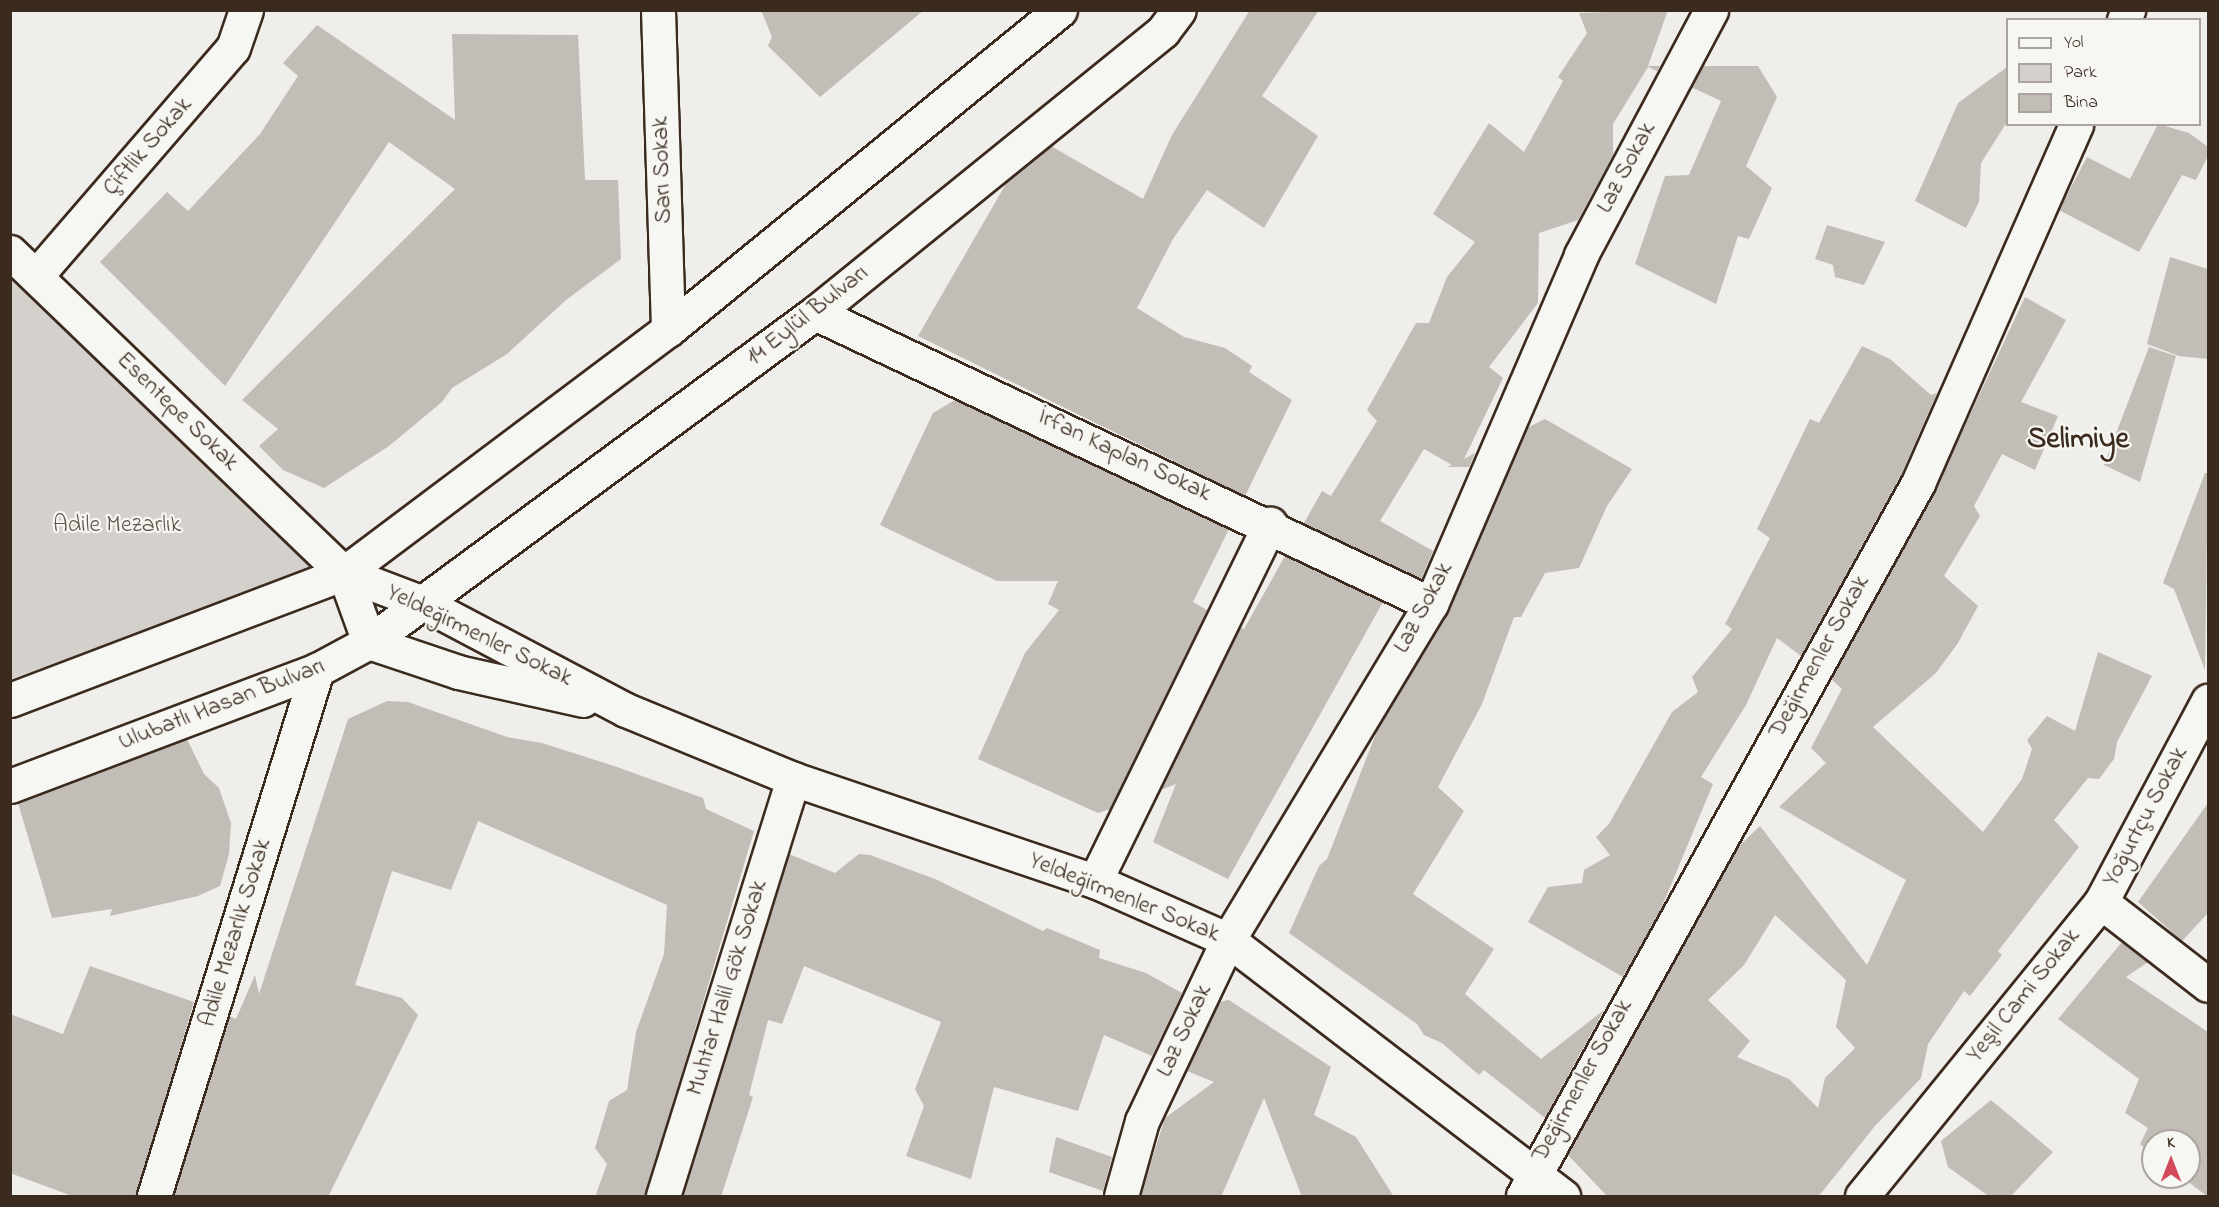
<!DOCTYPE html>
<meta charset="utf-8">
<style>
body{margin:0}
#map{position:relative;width:2219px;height:1207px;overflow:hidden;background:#efeeea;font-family:"Indie Flower",sans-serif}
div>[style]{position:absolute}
.green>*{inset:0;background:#d4d1cc}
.building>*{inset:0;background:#c2bdb7}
.roads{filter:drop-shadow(2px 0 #3b2a1e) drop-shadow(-2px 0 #3b2a1e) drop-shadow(0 2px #3b2a1e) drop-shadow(0 -2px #3b2a1e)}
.minor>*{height:33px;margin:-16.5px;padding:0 16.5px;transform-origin:16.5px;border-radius:16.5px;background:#f6f6f2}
.tertiary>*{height:33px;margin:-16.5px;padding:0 16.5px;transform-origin:16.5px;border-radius:16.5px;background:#f6f6f2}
.primary>*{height:33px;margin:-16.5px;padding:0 16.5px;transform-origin:16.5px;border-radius:16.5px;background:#f6f6f2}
span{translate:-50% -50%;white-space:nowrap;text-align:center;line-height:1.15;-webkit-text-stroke:4.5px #f6f6f2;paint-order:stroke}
.street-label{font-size:24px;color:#3b2a1e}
.park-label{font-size:24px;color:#61544a}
.district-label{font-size:30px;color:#3b2a1e;font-weight:700}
.frame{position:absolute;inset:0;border:12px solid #3b2a1e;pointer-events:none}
.legend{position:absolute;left:2006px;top:18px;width:195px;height:108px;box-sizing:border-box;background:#f6f6f2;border:2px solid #aba49d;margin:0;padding:8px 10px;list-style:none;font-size:18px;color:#3b2a1e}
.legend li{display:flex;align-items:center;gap:12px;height:30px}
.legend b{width:30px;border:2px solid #aba49d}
.north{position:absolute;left:2141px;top:1129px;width:60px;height:60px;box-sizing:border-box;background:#f6f6f2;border:2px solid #aba49d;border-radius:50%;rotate:0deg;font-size:16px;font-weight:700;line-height:24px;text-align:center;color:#3b2a1e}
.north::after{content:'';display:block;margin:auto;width:21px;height:27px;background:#d1495b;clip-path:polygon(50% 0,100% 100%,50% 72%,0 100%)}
</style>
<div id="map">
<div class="green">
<div style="clip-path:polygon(11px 280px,317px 568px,11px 679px)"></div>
</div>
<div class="building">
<div style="clip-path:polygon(761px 10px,924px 10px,820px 97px,768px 46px,772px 37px)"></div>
<div style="clip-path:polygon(1250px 10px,1319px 10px,1262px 96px,1318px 136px,1264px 228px,1207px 190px,1173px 239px,1137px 308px,1184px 337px,1225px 348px,1252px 366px,1249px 372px,1292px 400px,1245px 496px,918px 336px,1007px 182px,1051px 146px,1143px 199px,1172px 135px)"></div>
<div style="clip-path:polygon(1668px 10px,1648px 66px,1660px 66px,1657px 71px,1648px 67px,1613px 124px,1613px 155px,1578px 220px,1539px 233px,1538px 303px,1489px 367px,1503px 378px,1464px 459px,1475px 453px,1469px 467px,1447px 467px,1452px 465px,1424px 449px,1380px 521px,1433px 551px,1421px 579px,1304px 523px,1322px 491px,1331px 496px,1377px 421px,1367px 410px,1416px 323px,1429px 323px,1447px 277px,1475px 242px,1433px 214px,1489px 123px,1524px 152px,1563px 81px,1558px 77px,1587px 33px,1579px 13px)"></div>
<div style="clip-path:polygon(317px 25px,455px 120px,452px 34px,578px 35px,585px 180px,618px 180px,621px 259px,566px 300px,507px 354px,452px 388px,442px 402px,389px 446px,324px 488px,283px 470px,259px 446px,278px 429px,242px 400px,455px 189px,389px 142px,225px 386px,100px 262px,167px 192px,188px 211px,260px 134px,298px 76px,283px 63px)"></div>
<div style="clip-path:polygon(1702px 66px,1758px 66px,1777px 97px,1746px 166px,1772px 188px,1749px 239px,1738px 236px,1716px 304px,1635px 264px,1665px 176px,1689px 175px,1721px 101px,1691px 87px)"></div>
<div style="clip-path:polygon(2007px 67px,2007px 122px,1981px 163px,1979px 202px,1966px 228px,1915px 201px,1958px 103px)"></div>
<div style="clip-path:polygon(2158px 124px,2189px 133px,2208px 147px,2208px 156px,2196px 180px,2182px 175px,2139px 252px,2059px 210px,2087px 157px,2130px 179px)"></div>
<div style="clip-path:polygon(1827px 225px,1885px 242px,1864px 285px,1835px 277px,1833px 265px,1815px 259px)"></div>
<div style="clip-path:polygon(2170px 257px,2208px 269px,2208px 359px,2179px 356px,2147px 344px)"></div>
<div style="clip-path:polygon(evenodd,2025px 297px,2066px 320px,2021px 402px,2058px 416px,2035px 470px,2002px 454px,1974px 506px,1980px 516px,1944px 576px,1978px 606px,1958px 643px,1936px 673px,1873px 727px,1983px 832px,2022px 779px,2032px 749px,2027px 740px,2047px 716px,2075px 731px,2098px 652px,2152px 676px,2117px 742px,2114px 759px,2099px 779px,2088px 778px,2054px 820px,2079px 847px,1998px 951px,2002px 955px,1970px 996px,1964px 991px,1928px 1044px,1921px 1078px,1875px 1126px,1818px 1197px,1608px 1197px,1567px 1154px,1738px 847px,1760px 826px,1867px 965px,1906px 880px,1779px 807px,1826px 763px,1811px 748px,1842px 689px,1831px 679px,1934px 492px,2025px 297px,1775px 915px,1846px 980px,1836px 1027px,1855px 1048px,1825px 1078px,1818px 1108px,1789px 1079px,1737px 1057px,1750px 1041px,1708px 1000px,1744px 965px,1775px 915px)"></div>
<div style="clip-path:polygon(1862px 346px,1890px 359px,1931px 395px,1937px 393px,1901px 475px,1801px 656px,1777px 638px,1746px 705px,1701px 777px,1713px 784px,1661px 909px,1623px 977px,1528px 922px,1548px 887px,1582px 883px,1584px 870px,1610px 855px,1596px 837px,1609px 824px,1672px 712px,1698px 692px,1692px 677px,1732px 629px,1725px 624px,1770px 538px,1757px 529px,1810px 419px,1819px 423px)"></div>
<div style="clip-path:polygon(2149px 347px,2176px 356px,2140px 482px,2104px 465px)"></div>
<div style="clip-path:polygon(955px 400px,1229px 529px,1193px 602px,1207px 610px,1110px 809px,1098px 813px,978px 759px,1025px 653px,1059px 610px,1048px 604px,1058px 581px,997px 581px,880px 525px,933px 413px)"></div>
<div style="clip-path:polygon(1545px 419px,1632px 469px,1607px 506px,1579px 568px,1545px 573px,1521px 617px,1514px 617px,1482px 704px,1438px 787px,1464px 811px,1413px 894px,1494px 949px,1465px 994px,1541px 1059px,1604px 1010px,1545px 1118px,1484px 1070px,1479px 1075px,1442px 1043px,1424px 1035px,1417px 1024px,1289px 933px,1319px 866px,1327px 859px,1379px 726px,1448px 612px,1527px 428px)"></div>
<div style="clip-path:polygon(2205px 473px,2208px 473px,2205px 670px,2174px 589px,2163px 583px)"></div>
<div style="clip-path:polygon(1285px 556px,1383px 602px,1228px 879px,1153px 842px,1176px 784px,1161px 790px,1240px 627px,1244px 629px)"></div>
<div style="clip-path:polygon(387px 701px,408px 702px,507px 737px,542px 743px,617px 767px,703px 798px,706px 809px,754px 831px,645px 1197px,595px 1197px,607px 1164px,595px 1148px,609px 1101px,627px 1090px,636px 1032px,664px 954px,667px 905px,478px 821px,451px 890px,392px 871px,355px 985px,402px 998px,418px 1015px,328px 1197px,173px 1197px,229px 1016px,236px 1019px,255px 975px,259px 994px,348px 719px)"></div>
<div style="clip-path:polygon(187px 739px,204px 774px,219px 788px,231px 823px,229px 854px,220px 886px,198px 896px,110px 916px,112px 909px,52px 918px,18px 803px)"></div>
<div style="clip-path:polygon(2208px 803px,2208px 913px,2182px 941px,2138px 902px)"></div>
<div style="clip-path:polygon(789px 854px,835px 873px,859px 854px,870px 855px,935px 879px,1043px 931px,1047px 928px,1100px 950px,1099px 958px,1146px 973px,1182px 993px,1152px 1056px,1104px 1035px,1078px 1111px,994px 1087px,971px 1179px,906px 1156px,924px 1106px,915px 1089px,941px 1022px,804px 966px,782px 1024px,768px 1020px,749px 1095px,753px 1097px,721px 1197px,682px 1197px)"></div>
<div style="clip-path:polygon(2122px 942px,2148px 962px,2126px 977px,2208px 1032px,2208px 1197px,2182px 1177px,2189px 1177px,2189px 1141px,2153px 1141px,2153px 1155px,2140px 1144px,2148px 1128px,2125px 1113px,2139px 1079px,2058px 1019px)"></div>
<div style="clip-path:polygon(90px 966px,194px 1002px,136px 1197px,75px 1197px,10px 1173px,10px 1014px,63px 1034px)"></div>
<div style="clip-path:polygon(1229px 1000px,1331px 1067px,1314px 1115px,1356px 1137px,1394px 1197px,1302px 1197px,1264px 1098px,1221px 1197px,1140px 1197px,1165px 1118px,1214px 1082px,1187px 1071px,1219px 1002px)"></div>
<div style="clip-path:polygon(1991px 1100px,2053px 1152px,2010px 1197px,1990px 1197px,1948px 1167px,1941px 1141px)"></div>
<div style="clip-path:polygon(1056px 1137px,1112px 1157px,1103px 1191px,1049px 1172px)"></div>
</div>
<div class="roads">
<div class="minor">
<div style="left:658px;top:10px;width:320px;rotate:88.2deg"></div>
<div style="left:2124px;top:20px;width:11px;rotate:-68deg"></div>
<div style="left:10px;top:252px;width:463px;rotate:43.9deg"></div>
<div style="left:36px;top:276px;width:301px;rotate:-49.2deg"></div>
<div style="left:233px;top:48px;width:40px;rotate:-71.1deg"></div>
<div style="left:815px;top:313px;width:681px;rotate:25.29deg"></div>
<div style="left:1095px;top:881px;width:398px;rotate:-63.9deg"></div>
<div style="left:2101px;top:902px;width:228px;rotate:-62deg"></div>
<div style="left:154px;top:1196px;width:551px;rotate:-72.78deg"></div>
<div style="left:663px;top:1196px;width:437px;rotate:-72.7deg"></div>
<div style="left:1121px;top:1196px;width:78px;rotate:-74.4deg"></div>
<div style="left:1142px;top:1121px;width:200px;rotate:-64.6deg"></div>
<div style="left:1228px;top:940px;width:393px;rotate:-58.9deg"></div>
<div style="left:1431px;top:604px;width:380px;rotate:-66.7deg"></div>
<div style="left:1581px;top:255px;width:277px;rotate:-62deg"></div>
<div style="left:1523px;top:1196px;width:815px;rotate:-61.01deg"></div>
<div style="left:1918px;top:483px;width:392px;rotate:-66.2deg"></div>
<div style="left:1862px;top:1196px;width:379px;rotate:-50.9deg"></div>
<div style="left:2101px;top:902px;width:135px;rotate:37.8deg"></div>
</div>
<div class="tertiary">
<div style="left:344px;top:573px;width:85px;rotate:20.8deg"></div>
<div style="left:423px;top:603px;width:229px;rotate:27.8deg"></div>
<div style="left:626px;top:710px;width:181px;rotate:22.4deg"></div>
<div style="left:793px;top:779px;width:319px;rotate:18.7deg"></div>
<div style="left:1095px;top:881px;width:145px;rotate:23.9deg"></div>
<div style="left:1228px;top:940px;width:422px;rotate:37.4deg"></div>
<div style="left:344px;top:573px;width:73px;rotate:70.1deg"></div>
<div style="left:369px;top:642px;width:94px;rotate:18.6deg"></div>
<div style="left:458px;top:672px;width:128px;rotate:12.6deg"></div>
</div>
<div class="primary">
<div style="left:10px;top:700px;width:357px;rotate:-20.8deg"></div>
<div style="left:344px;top:573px;width:405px;rotate:-36.9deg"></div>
<div style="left:668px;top:330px;width:506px;rotate:-39.23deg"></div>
<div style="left:10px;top:786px;width:328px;rotate:-20.7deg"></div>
<div style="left:317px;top:670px;width:59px;rotate:-28.3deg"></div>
<div style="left:369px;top:642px;width:554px;rotate:-36.42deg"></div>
<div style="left:815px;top:313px;width:448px;rotate:-39deg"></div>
<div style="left:1163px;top:31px;width:26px;rotate:-53deg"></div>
</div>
</div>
<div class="street-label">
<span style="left:148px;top:147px;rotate:-49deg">Çiftlik Sokak</span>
<span style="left:1627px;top:168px;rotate:-62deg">Laz Sokak</span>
<span style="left:663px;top:170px;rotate:-92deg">Sarı Sokak</span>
<span style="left:808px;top:316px;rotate:-38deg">14 Eylül Bulvarı</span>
<span style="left:177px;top:412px;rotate:44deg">Esentepe Sokak</span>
<span style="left:1124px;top:456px;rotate:25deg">İrfan Kaplan Sokak</span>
<span style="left:1424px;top:608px;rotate:-62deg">Laz Sokak</span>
<span style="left:479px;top:636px;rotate:26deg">Yeldeğirmenler Sokak</span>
<span style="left:1820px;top:657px;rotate:-61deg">Değirmenler Sokak</span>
<span style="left:222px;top:705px;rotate:-21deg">Ulubatlı Hasan Bulvarı</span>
<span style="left:2146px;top:817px;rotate:-62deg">Yoğurtçu Sokak</span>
<span style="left:1124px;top:898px;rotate:22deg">Yeldeğirmenler Sokak</span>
<span style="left:236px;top:933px;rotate:-73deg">Adile Mezarlık Sokak</span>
<span style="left:728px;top:988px;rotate:-73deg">Muhtar Halil Gök Sokak</span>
<span style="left:2024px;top:996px;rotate:-51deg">Yeşil Cami Sokak</span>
<span style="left:1185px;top:1031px;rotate:-65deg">Laz Sokak</span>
<span style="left:1583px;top:1081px;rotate:-61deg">Değirmenler Sokak</span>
</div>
<div class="park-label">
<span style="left:117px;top:526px">Adile Mezarlık</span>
</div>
<div class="district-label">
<span style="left:2078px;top:440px">Selimiye</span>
</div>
<div class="frame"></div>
<ul class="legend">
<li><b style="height:8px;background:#f6f6f2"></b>Yol</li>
<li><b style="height:16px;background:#d4d1cc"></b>Park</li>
<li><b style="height:16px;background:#c2bdb7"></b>Bina</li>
</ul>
<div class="north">K</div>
</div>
